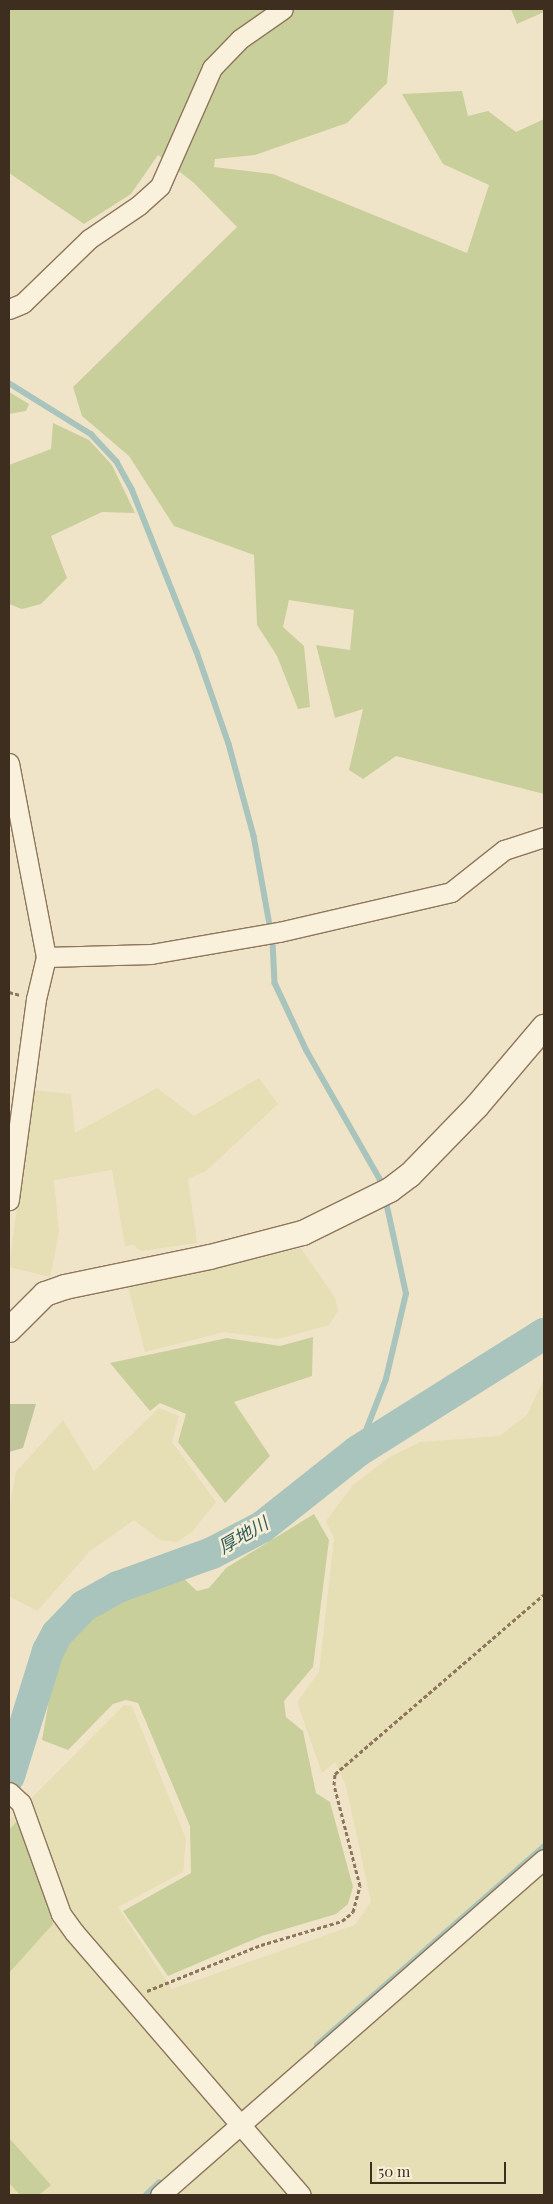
<!DOCTYPE html>
<meta charset="utf-8">
<style>
body{margin:0}
#map{position:relative;width:553px;height:2204px;overflow:hidden;background:#f0e4c8;font-family:"Playfair Display","Noto Sans JP",serif}
div>[style]{position:absolute}
.farmland>*{inset:0;background:#e6deb5}
.green>*{inset:0;background:#c9cf9b}
.cemetery>*{inset:0;background:#bfc49a}
.stream>*{height:5.5px;margin:-2.75px;padding:0 2.75px;transform-origin:2.75px;border-radius:2.75px;background:#a9c4bc}
.river>*{height:32px;margin:-16px;padding:0 16px;transform-origin:16px;border-radius:16px;background:#a9c4bc}
.path>*{height:3px;margin-top:-1.5px;transform-origin:0;background:repeating-linear-gradient(90deg,#8d765c 0 4px,transparent 0 6.5px)}
.roads{filter:drop-shadow(1px 0 #8d765c) drop-shadow(-1px 0 #8d765c) drop-shadow(0 1px #8d765c) drop-shadow(0 -1px #8d765c)}
.minor>*{height:19px;margin:-9.5px;padding:0 9.5px;transform-origin:9.5px;border-radius:9.5px;background:#faf1dc}
.tertiary>*{height:24px;margin:-12px;padding:0 12px;transform-origin:12px;border-radius:12px;background:#faf1dc}
span{translate:-50% -50%;white-space:nowrap;text-align:center;line-height:1.15;-webkit-text-stroke:5px #f7eed8;paint-order:stroke}
.water-label{font-size:18px;color:#2f5d5a;font-style:italic}
.frame{position:absolute;inset:0;border:10px solid #3d2e20;pointer-events:none}
.scale{position:absolute;left:370px;top:2162px;width:136px;height:22px;box-sizing:border-box;border:2px solid #3d2e20;border-top:0;padding-left:6px;font-size:15px;line-height:18px;white-space:nowrap;color:#3d2e20;-webkit-text-stroke:4px #f7eed8;paint-order:stroke}
</style>
<div id="map">
<div class="farmland">
<div style="clip-path:polygon(259px 1078px,278px 1104px,206px 1171px,188px 1179px,197px 1243px,141px 1251px,133px 1245px,125px 1246px,112px 1170px,54px 1180px,59px 1233px,50px 1277px,9px 1267px,33px 1090px,71px 1094px,75px 1133px,157px 1088px,194px 1116px)"></div>
<div style="clip-path:polygon(301px 1248px,335px 1298px,338px 1311px,329px 1325px,278px 1339px,224px 1332px,145px 1352px,128px 1287px)"></div>
<div style="clip-path:polygon(544px 1379px,544px 2195px,9px 2195px,9px 1821px,124px 1705px,132px 1706px,186px 1839px,183px 1872px,118px 1907px,172px 1989px,355px 1925px,371px 1902px,346px 1786px,335px 1762px,322px 1773px,297px 1702px,319px 1672px,334px 1538px,326px 1521px,353px 1485px,388px 1458px,420px 1442px,499px 1436px,527px 1415px)"></div>
<div style="clip-path:polygon(159px 1408px,179px 1416px,172px 1442px,216px 1502px,192px 1532px,177px 1542px,160px 1540px,134px 1520px,90px 1551px,37px 1611px,9px 1596px,9px 1509px,16px 1472px,63px 1420px,94px 1471px)"></div>
</div>
<div class="green">
<div style="clip-path:polygon(9px 9px,394px 9px,387px 83px,347px 123px,255px 155px,215px 159px,214px 167px,273px 174px,467px 253px,489px 185px,443px 164px,402px 94px,462px 91px,468px 116px,488px 111px,516px 132px,544px 119px,544px 794px,396px 756px,363px 779px,349px 770px,363px 709px,335px 718px,316px 645px,350px 650px,354px 610px,289px 600px,283px 627px,304px 646px,310px 707px,298px 709px,277px 656px,257px 625px,254px 555px,174px 526px,129px 456px,82px 416px,73px 387px,237px 227px,194px 183px,158px 155px,131px 194px,84px 224px,9px 173px)"></div>
<div style="clip-path:polygon(511px 9px,544px 9px,544px 12px,517px 24px)"></div>
<div style="clip-path:polygon(9px 392px,29px 404px,26px 411px,9px 414px)"></div>
<div style="clip-path:polygon(53px 423px,89px 440px,112px 465px,135px 513px,102px 512px,51px 536px,67px 578px,41px 604px,22px 609px,9px 604px,9px 465px,51px 449px)"></div>
<div style="clip-path:polygon(313px 1337px,312px 1376px,234px 1402px,270px 1456px,225px 1503px,178px 1442px,186px 1414px,160px 1403px,150px 1411px,110px 1363px,227px 1338px,280px 1346px)"></div>
<div style="clip-path:polygon(314px 1514px,329px 1540px,313px 1667px,284px 1701px,286px 1717px,303px 1731px,316px 1793px,330px 1802px,353px 1887px,348px 1904px,336px 1914px,262px 1936px,168px 1976px,123px 1911px,191px 1873px,190px 1826px,138px 1703px,126px 1700px,113px 1704px,68px 1750px,42px 1740px,57px 1654px,69px 1630px,104px 1601px,182px 1577px,197px 1591px,209px 1588px,226px 1568px)"></div>
<div style="clip-path:polygon(19px 1819px,53px 1924px,9px 1973px,9px 1830px)"></div>
<div style="clip-path:polygon(9px 2138px,51px 2185px,39px 2195px,20px 2195px,9px 2183px)"></div>
</div>
<div class="cemetery">
<div style="clip-path:polygon(9px 1404px,36px 1404px,23px 1448px,9px 1452px)"></div>
</div>
<div class="stream">
<div style="left:9px;top:383px;width:97px;rotate:31.9deg"></div>
<div style="left:91px;top:434px;width:38px;rotate:47deg"></div>
<div style="left:117px;top:462px;width:31px;rotate:61deg"></div>
<div style="left:132px;top:489px;width:175px;rotate:68.3deg"></div>
<div style="left:197px;top:652px;width:97px;rotate:70.8deg"></div>
<div style="left:229px;top:744px;width:95px;rotate:74.8deg"></div>
<div style="left:254px;top:836px;width:108px;rotate:79.8deg"></div>
<div style="left:273px;top:942px;width:41px;rotate:87.2deg"></div>
<div style="left:275px;top:983px;width:75px;rotate:64.8deg"></div>
<div style="left:307px;top:1051px;width:147px;rotate:60.3deg"></div>
<div style="left:380px;top:1179px;width:10px;rotate:79deg"></div>
<div style="left:358px;top:1451px;width:77px;rotate:-68.7deg"></div>
<div style="left:386px;top:1379px;width:87px;rotate:-76.8deg"></div>
<div style="left:406px;top:1294px;width:98px;rotate:-102.3deg"></div>
<div style="left:317px;top:2045px;width:302px;rotate:-41.2deg"></div>
<div style="left:146px;top:2195px;width:18px;rotate:-43deg"></div>
</div>
<div class="river">
<div style="left:9px;top:1776px;width:131px;rotate:-72.7deg"></div>
<div style="left:48px;top:1651px;width:19px;rotate:-62deg"></div>
<div style="left:57px;top:1634px;width:39px;rotate:-46deg"></div>
<div style="left:84px;top:1606px;width:39px;rotate:-29deg"></div>
<div style="left:118px;top:1587px;width:100px;rotate:-19.9deg"></div>
<div style="left:212px;top:1553px;width:56px;rotate:-27.5deg"></div>
<div style="left:262px;top:1527px;width:122px;rotate:-38.4deg"></div>
<div style="left:358px;top:1451px;width:220px;rotate:-32.2deg"></div>
</div>
<div class="path">
<div style="left:9px;top:992px;width:11px;rotate:15deg"></div>
<div style="left:147px;top:1991px;width:123px;rotate:-22deg"></div>
<div style="left:261px;top:1945px;width:84px;rotate:-16.5deg"></div>
<div style="left:342px;top:1921px;width:14px;rotate:-39deg"></div>
<div style="left:353px;top:1912px;width:27px;rotate:-75deg"></div>
<div style="left:360px;top:1886px;width:104px;rotate:-104.4deg"></div>
<div style="left:334px;top:1785px;width:11px;rotate:-85deg"></div>
<div style="left:335px;top:1774px;width:276px;rotate:-40.7deg"></div>
</div>
<div class="roads">
<div class="minor">
<div style="left:9px;top:309px;width:15px;rotate:-23deg"></div>
<div style="left:23px;top:303px;width:92px;rotate:-44.1deg"></div>
<div style="left:89px;top:239px;width:60px;rotate:-34.2deg"></div>
<div style="left:139px;top:205px;width:28px;rotate:-42deg"></div>
<div style="left:160px;top:186px;width:129px;rotate:-66.2deg"></div>
<div style="left:212px;top:68px;width:40px;rotate:-46deg"></div>
<div style="left:240px;top:39px;width:52px;rotate:-34.9deg"></div>
<div style="left:9px;top:763px;width:197px;rotate:79.2deg"></div>
<div style="left:46px;top:957px;width:43px;rotate:103.4deg"></div>
<div style="left:36px;top:999px;width:203px;rotate:97.7deg"></div>
<div style="left:46px;top:957px;width:105px;rotate:-1.6deg"></div>
<div style="left:151px;top:954px;width:130px;rotate:-9.8deg"></div>
<div style="left:279px;top:932px;width:177px;rotate:-13.1deg"></div>
<div style="left:451px;top:892px;width:68px;rotate:-38.4deg"></div>
<div style="left:504px;top:850px;width:42px;rotate:-18deg"></div>
<div style="left:9px;top:1792px;width:16px;rotate:43deg"></div>
<div style="left:21px;top:1803px;width:118px;rotate:70.2deg"></div>
<div style="left:61px;top:1914px;width:22px;rotate:54deg"></div>
<div style="left:74px;top:1932px;width:347px;rotate:49.2deg"></div>
<div style="left:160px;top:2195px;width:510px;rotate:-41.19deg"></div>
</div>
<div class="tertiary">
<div style="left:9px;top:1330px;width:51px;rotate:-45deg"></div>
<div style="left:45px;top:1294px;width:21px;rotate:-19deg"></div>
<div style="left:65px;top:1287px;width:148px;rotate:-11.7deg"></div>
<div style="left:210px;top:1257px;width:96px;rotate:-14.5deg"></div>
<div style="left:303px;top:1233px;width:97px;rotate:-26.3deg"></div>
<div style="left:390px;top:1190px;width:25px;rotate:-37deg"></div>
<div style="left:410px;top:1175px;width:96px;rotate:-45.8deg"></div>
<div style="left:477px;top:1106px;width:104px;rotate:-49.7deg"></div>
</div>
</div>
<div class="water-label">
<span style="left:243px;top:1535px;rotate:-30deg">厚地川</span>
</div>
<div class="frame"></div>
<div class="scale">50 m</div>
</div>
